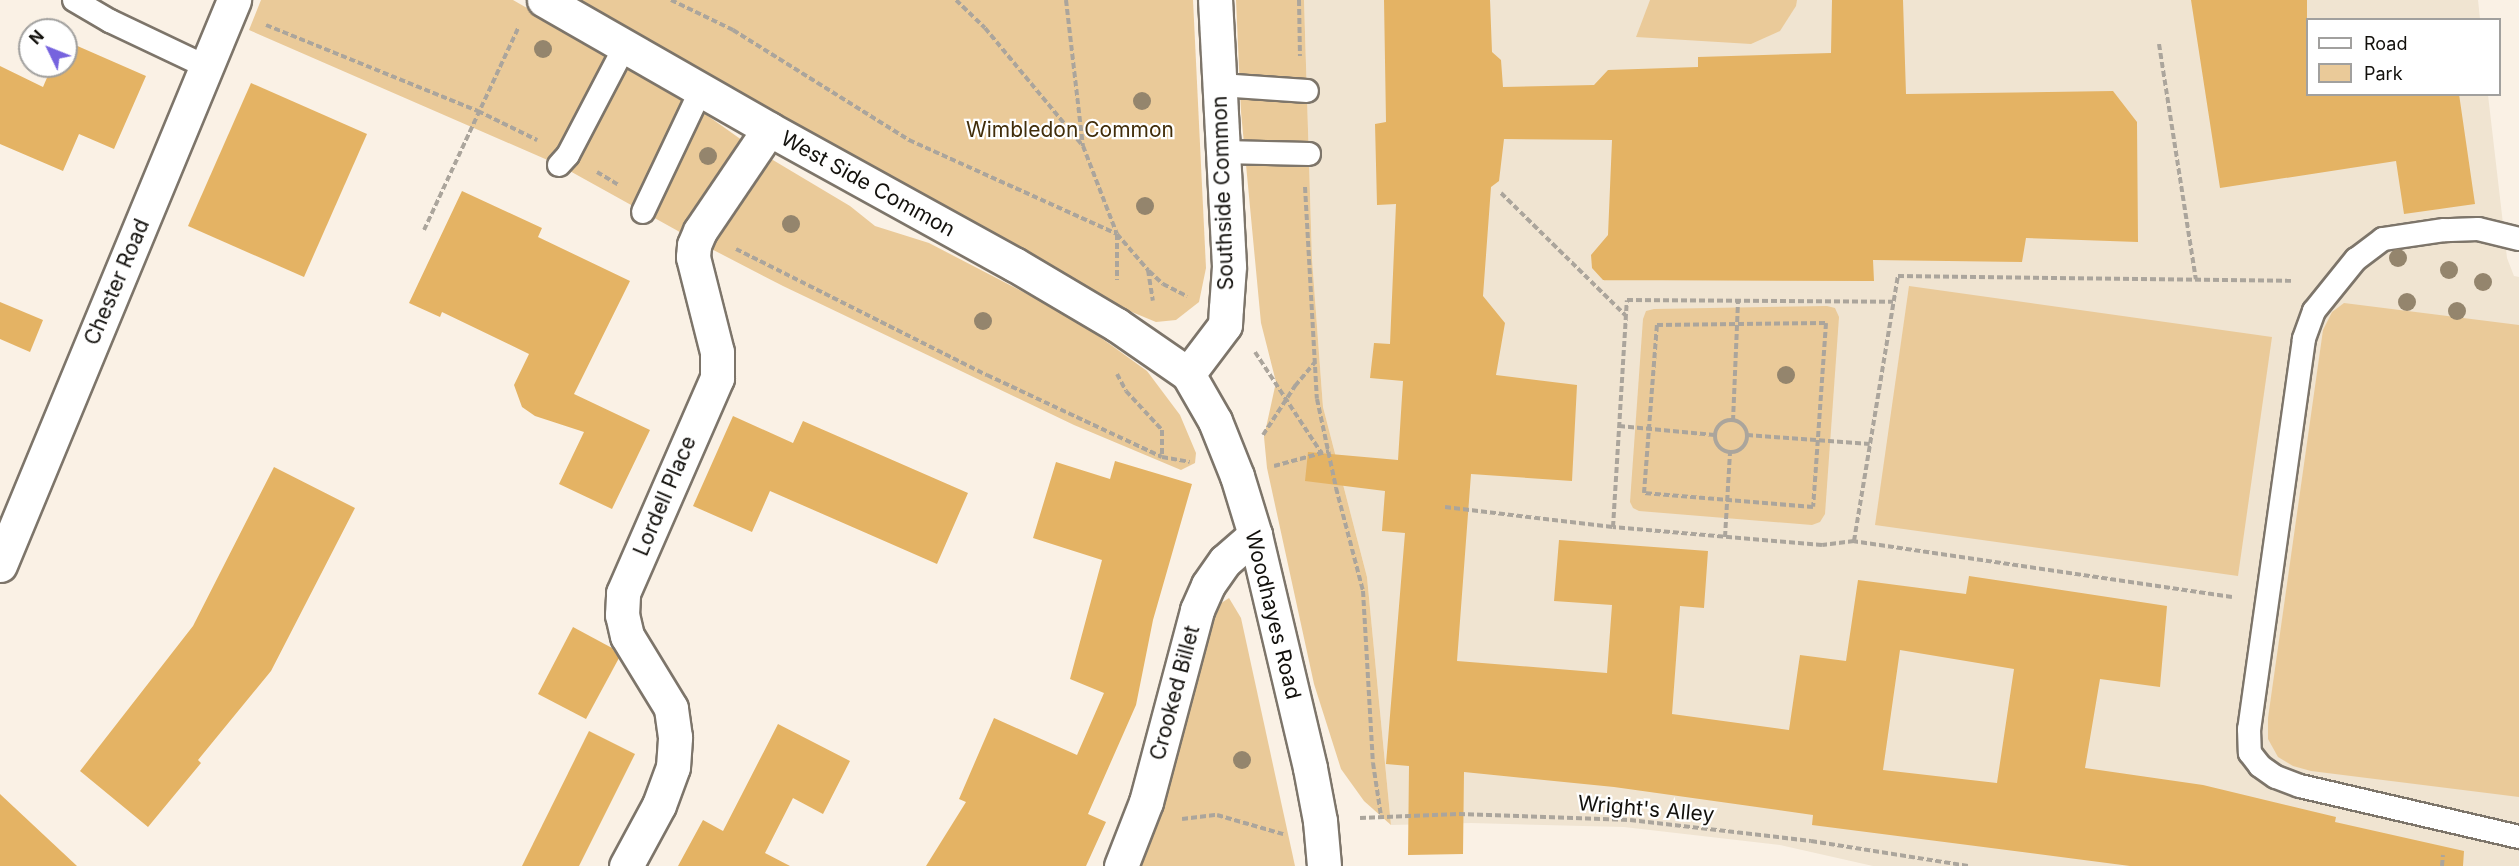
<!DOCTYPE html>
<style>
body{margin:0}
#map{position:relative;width:2519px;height:866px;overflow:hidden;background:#faf1e5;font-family:Inter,sans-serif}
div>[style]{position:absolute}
.built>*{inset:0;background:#f0e4d1}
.green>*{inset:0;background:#eaca99}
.building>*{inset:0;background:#e4b364}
.path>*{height:4px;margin-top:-2px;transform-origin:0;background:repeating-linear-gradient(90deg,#aba59c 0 6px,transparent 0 9px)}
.path>.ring{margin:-2px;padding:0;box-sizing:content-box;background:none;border:4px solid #aba59c;border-radius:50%}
.roads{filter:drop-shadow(2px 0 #7d756a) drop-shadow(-2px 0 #7d756a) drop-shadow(0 2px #7d756a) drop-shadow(0 -2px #7d756a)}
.lane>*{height:22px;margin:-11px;padding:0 11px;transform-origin:11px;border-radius:11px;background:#fff}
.street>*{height:33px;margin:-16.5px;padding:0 16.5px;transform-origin:16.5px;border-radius:16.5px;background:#fff}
.secondary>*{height:33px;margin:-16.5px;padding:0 16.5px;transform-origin:16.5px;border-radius:16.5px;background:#fff}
.trees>*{width:18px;height:18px;margin:-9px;border-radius:50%;background:#94856d}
span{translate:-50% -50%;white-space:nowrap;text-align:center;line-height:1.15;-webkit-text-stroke:4.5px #fff;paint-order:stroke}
.park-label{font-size:21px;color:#412d0a}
.street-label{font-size:21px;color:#13110d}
.legend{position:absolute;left:2306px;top:18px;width:195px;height:78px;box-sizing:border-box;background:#fff;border:2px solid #a1a09e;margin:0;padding:8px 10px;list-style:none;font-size:18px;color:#13110d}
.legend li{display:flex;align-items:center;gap:12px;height:30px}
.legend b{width:30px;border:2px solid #a1a09e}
.north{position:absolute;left:18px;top:18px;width:60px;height:60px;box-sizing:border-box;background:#fff;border:2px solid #a1a09e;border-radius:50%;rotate:313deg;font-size:16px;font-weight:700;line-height:24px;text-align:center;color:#13110d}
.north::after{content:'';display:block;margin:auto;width:21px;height:27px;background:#7663de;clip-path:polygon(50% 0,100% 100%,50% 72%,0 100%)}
</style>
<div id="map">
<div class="built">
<div style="clip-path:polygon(1304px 0,2478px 0,2480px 19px,2308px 20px,2308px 94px,2488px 95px,2507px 258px,2514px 276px,2519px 277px,2519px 866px,1873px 866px,1780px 845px,1624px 827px,1471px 823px,1391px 825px,1367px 577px,1323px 407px,1312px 259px)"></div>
</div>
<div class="green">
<div style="clip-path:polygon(261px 0,513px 0,674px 92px,756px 150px,850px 206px,875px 226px,929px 243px,1075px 319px,1147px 371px,1180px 415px,1196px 453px,1195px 463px,1181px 470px,1074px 425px,783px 286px,696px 241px,559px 165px,249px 30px)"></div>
<div style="clip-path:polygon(566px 0,1193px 0,1206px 268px,1199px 302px,1176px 320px,1156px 322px,1127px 310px)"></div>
<div style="clip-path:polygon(1236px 0,1304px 0,1312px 259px,1323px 407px,1367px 577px,1391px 825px,1364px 801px,1341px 769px,1314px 684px,1267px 468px,1264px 437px,1276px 382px,1261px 323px,1241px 112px)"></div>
<div style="clip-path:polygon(1650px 0,1797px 0,1796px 6px,1780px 31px,1751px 44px,1636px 37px)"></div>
<div style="clip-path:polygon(1909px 286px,2272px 337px,2238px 576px,1875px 525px)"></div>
<div style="clip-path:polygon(2344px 303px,2519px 325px,2519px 797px,2311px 771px,2293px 766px,2278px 757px,2268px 739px,2268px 718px,2323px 330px,2332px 312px)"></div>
<div style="clip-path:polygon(1827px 306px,1835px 308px,1839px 317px,1825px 514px,1820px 522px,1812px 525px,1639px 511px,1633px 508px,1630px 502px,1643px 319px,1646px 311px,1654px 309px)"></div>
<div style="clip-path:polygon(1229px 598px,1241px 618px,1295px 866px,1136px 866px,1209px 611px)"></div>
</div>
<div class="building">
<div style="clip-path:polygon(evenodd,1384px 0,1490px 0,1492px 52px,1501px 60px,1503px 87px,1594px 85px,1608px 70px,1698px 67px,1698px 57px,1831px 53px,1832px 0,1903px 0,1906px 94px,2113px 91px,2137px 122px,2138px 242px,2026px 238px,2022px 262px,1873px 260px,1874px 281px,1603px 280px,1592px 268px,1591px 255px,1608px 235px,1612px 140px,1504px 139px,1499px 181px,1491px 187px,1483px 296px,1505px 323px,1496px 375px,1577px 385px,1572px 481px,1471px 474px,1457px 661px,1607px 673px,1612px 605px,1554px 601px,1559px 540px,1708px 551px,1704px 608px,1680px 606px,1672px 714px,1789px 730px,1800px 655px,1846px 661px,1858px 580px,1966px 594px,1969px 576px,2167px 606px,2160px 687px,2100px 679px,2085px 768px,2203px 785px,2336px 817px,2335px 822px,2464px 851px,2463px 866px,2130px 866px,1812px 825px,1813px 815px,1614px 787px,1464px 772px,1463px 854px,1408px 855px,1409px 766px,1386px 764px,1405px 533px,1382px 531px,1385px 491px,1305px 481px,1308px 452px,1398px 460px,1403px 381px,1370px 378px,1374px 343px,1390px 344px,1396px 204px,1377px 205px,1375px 124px,1386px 122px,1384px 0,1900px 650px,2014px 669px,1997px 783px,1883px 770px,1900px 650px)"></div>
<div style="clip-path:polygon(2191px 0,2307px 0,2307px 94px,2459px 94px,2475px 204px,2404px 214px,2396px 161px,2220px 188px)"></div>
<div style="clip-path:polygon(66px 41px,146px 76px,114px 149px,79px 134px,63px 171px,0 144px,0 66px,43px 87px,52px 66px,66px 66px)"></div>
<div style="clip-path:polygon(251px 83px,367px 134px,304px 277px,188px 226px)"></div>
<div style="clip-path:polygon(462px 191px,542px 228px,538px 237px,630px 281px,574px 394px,650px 430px,612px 509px,559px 484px,584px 432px,535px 416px,522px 407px,514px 385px,529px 354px,442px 312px,440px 317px,409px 303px)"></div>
<div style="clip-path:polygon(0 302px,43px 320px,30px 352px,0 339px)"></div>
<div style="clip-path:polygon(733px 416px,793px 443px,803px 421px,968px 493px,937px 564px,770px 491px,752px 532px,693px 506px)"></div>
<div style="clip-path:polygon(1115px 461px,1192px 484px,1153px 620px,1136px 705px,1088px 814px,1106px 822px,1086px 866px,926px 866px,966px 802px,959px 799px,994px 718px,1077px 755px,1104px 693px,1070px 679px,1102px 560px,1033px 538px,1056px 462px,1110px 479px)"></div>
<div style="clip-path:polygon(274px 467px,355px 508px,271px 671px,198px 760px,201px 763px,148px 827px,80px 771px,193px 626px)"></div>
<div style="clip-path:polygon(573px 627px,612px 648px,619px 658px,586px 719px,538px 694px)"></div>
<div style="clip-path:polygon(778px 724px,850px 761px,823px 814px,793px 798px,765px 853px,790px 866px,678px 866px,703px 820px,723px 831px)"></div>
<div style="clip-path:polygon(589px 731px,635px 754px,579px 866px,522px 866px)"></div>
<div style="clip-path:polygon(0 794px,77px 866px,0 866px)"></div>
</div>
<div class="path">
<div style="left:671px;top:0;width:69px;rotate:25.8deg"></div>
<div style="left:733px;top:30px;width:208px;rotate:32deg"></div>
<div style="left:909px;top:140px;width:228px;rotate:24.3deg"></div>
<div style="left:1117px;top:234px;width:48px;rotate:49.3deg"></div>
<div style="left:1148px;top:270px;width:31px;rotate:81deg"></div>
<div style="left:956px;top:0;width:40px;rotate:44deg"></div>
<div style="left:985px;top:28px;width:153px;rotate:50.3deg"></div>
<div style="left:1066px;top:0;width:147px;rotate:83.4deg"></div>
<div style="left:1083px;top:146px;width:94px;rotate:68.9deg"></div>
<div style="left:1117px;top:234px;width:46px;rotate:90deg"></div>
<div style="left:1299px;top:0;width:56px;rotate:89deg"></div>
<div style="left:266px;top:25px;width:229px;rotate:22.1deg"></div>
<div style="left:478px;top:111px;width:66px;rotate:26.2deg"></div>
<div style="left:2159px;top:44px;width:238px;rotate:81.1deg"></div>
<div style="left:597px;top:172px;width:26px;rotate:31deg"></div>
<div style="left:1305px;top:187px;width:212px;rotate:86.8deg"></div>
<div style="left:1317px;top:399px;width:91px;rotate:77.9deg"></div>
<div style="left:1336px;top:488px;width:106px;rotate:75.3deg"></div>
<div style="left:1363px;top:591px;width:172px;rotate:86.7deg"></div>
<div style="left:1373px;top:763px;width:54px;rotate:81.4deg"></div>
<div style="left:1501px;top:193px;width:174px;rotate:44.5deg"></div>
<div style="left:424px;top:230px;width:223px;rotate:-65deg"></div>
<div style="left:736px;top:249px;width:281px;rotate:26.7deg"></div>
<div style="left:987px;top:375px;width:193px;rotate:25.1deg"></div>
<div style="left:1162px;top:457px;width:28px;rotate:10deg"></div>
<div style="left:1149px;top:271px;width:19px;rotate:43deg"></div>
<div style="left:1163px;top:284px;width:27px;rotate:27deg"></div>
<div style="left:1826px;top:323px;width:184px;rotate:94deg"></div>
<div style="left:1813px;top:507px;width:170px;rotate:-175.3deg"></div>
<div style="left:1644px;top:493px;width:169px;rotate:-85.6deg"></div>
<div style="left:1657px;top:325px;width:169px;rotate:-0.7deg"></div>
<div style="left:1255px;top:352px;width:122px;rotate:56.7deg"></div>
<div style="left:1117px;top:374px;width:19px;rotate:62deg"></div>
<div style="left:1126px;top:391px;width:53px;rotate:47.3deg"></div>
<div style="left:1162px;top:430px;width:27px;rotate:90deg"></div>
<div class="ring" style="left:1715px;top:420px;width:28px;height:28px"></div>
<div style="left:1733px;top:421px;width:121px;rotate:-87.6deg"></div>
<div style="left:1619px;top:426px;width:96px;rotate:5.4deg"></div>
<div style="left:1263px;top:435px;width:59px;rotate:-56.9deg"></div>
<div style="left:1295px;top:386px;width:30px;rotate:-50deg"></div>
<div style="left:1747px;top:435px;width:123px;rotate:4.2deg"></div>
<div style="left:1274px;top:466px;width:57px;rotate:-15.3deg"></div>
<div style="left:1445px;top:507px;width:169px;rotate:6.8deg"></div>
<div style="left:1725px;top:537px;width:85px;rotate:-86.6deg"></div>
<div style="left:1854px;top:541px;width:32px;rotate:173deg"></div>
<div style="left:1822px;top:545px;width:210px;rotate:-175.1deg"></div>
<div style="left:1613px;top:527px;width:227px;rotate:-86.5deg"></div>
<div style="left:1627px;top:300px;width:266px;rotate:0.4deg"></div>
<div style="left:2232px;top:597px;width:382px;rotate:-171.6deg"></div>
<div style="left:1854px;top:541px;width:269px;rotate:-80.6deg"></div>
<div style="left:1898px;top:276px;width:395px;rotate:0.7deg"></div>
<div style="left:1360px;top:818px;width:99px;rotate:-2.3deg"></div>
<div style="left:1459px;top:814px;width:171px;rotate:2deg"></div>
<div style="left:1630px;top:820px;width:182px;rotate:6.6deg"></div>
<div style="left:1811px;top:841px;width:159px;rotate:9deg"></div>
<div style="left:1182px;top:819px;width:35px;rotate:-7deg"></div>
<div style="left:1217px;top:815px;width:69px;rotate:16.1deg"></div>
<div style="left:2442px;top:866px;width:11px;rotate:-85deg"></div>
</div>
<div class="roads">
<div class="lane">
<div style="left:74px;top:0;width:42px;rotate:30.3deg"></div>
<div style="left:110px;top:21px;width:107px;rotate:25.4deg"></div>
<div style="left:1220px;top:85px;width:87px;rotate:3.9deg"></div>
<div style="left:1223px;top:152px;width:86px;rotate:1.3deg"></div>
<div style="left:559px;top:165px;width:13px;rotate:-48deg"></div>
<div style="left:568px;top:155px;width:123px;rotate:-62.4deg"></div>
<div style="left:643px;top:212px;width:135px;rotate:-64.6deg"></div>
<div style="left:2519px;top:239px;width:42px;rotate:-166.3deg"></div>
<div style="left:2478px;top:229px;width:34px;rotate:178deg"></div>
<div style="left:2444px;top:230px;width:62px;rotate:171.6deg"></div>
<div style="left:2383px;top:239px;width:34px;rotate:143deg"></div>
<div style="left:2356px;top:259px;width:67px;rotate:128.9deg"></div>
<div style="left:2314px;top:311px;width:30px;rotate:110deg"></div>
<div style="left:2304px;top:339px;width:394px;rotate:98deg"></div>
<div style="left:2249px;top:729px;width:24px;rotate:88deg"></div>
<div style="left:2250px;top:753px;width:16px;rotate:52deg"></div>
<div style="left:2260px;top:766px;width:19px;rotate:35deg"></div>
<div style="left:2276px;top:777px;width:26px;rotate:21deg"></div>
<div style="left:2300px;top:786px;width:225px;rotate:13.1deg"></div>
</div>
<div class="street">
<div style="left:0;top:565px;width:612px;rotate:-67.5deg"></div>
<div style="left:626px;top:866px;width:69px;rotate:-61.6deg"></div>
<div style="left:659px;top:805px;width:40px;rotate:-69.8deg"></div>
<div style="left:673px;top:767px;width:30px;rotate:-86deg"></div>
<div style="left:675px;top:737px;width:29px;rotate:-98deg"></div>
<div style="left:671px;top:708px;width:84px;rotate:-121.4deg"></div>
<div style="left:627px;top:636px;width:22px;rotate:-103deg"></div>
<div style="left:622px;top:615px;width:22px;rotate:-87deg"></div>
<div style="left:623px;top:593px;width:235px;rotate:-66.4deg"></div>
<div style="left:717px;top:378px;width:26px;rotate:-90deg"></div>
<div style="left:717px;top:352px;width:98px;rotate:-104.2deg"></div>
<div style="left:693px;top:257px;width:12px;rotate:-85deg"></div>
<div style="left:694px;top:245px;width:15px;rotate:-67deg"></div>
<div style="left:700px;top:231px;width:123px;rotate:-55.9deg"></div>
<div style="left:1121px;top:866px;width:69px;rotate:-68.7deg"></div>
<div style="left:1146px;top:802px;width:199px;rotate:-75.1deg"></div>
<div style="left:1197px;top:610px;width:27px;rotate:-66deg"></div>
<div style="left:1208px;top:585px;width:29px;rotate:-55deg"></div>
<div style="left:1225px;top:561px;width:40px;rotate:-41deg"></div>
</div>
<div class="secondary">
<div style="left:544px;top:0;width:259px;rotate:29.8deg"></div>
<div style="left:769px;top:129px;width:280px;rotate:28.9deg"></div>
<div style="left:1014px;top:264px;width:120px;rotate:30.6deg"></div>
<div style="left:1117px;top:325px;width:86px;rotate:34.6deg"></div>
<div style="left:1188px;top:374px;width:54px;rotate:60.1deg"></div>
<div style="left:1215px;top:421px;width:59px;rotate:68.2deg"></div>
<div style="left:1237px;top:476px;width:62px;rotate:73deg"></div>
<div style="left:1255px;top:535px;width:239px;rotate:76.7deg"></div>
<div style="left:1310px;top:768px;width:54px;rotate:79.3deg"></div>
<div style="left:1320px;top:821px;width:45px;rotate:84.9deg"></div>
<div style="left:1188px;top:374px;width:61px;rotate:-52.9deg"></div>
<div style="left:1225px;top:325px;width:17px;rotate:-87deg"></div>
<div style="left:1226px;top:308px;width:42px;rotate:-85.9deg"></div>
<div style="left:1229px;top:266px;width:266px;rotate:-93deg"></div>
</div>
</div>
<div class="trees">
<div style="left:543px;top:49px"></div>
<div style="left:1142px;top:101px"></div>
<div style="left:708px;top:156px"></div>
<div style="left:1145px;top:206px"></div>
<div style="left:791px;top:224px"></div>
<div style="left:2398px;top:258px"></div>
<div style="left:2449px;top:270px"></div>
<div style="left:2483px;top:282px"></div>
<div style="left:2407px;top:302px"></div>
<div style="left:2457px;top:311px"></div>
<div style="left:983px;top:321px"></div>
<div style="left:1786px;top:375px"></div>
<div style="left:1242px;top:760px"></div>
</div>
<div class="park-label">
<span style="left:1070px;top:130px">Wimbledon Common</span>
</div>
<div class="street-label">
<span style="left:868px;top:184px;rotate:29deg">West Side Common</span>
<span style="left:1223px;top:193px;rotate:-92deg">Southside Common</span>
<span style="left:117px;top:282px;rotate:-67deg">Chester Road</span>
<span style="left:665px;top:496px;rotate:-67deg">Lordell Place</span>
<span style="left:1273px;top:615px;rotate:76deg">Woodhayes Road</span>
<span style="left:1175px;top:693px;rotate:-75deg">Crooked Billet</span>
<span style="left:1646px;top:809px;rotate:5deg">Wright's Alley</span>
</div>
<ul class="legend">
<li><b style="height:8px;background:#fff"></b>Road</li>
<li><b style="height:16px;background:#eaca99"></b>Park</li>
</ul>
<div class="north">N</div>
</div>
